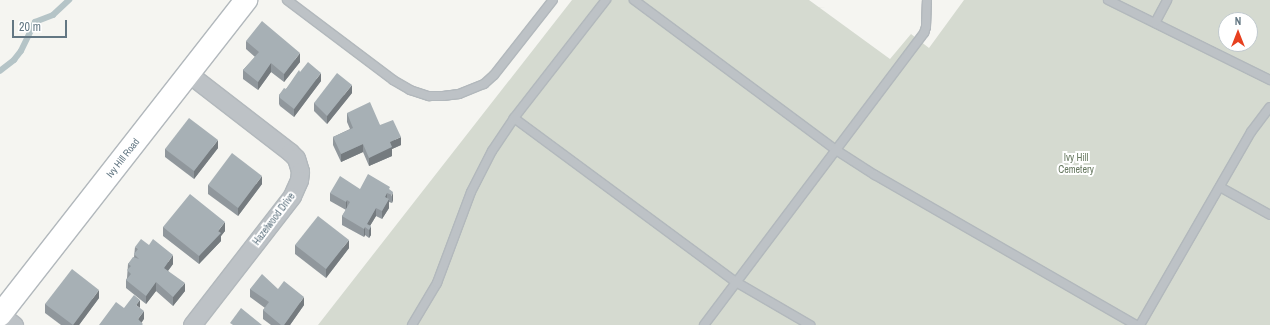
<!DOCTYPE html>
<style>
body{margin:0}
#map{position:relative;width:1270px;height:325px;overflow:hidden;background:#f5f5f1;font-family:"Archivo Narrow",sans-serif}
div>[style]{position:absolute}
.green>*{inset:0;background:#d5dad0}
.stream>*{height:5.5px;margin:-2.75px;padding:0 2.75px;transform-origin:2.75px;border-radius:2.75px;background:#b5c4c7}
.roads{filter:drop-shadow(1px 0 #b2b8bc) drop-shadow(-1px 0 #b2b8bc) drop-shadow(0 1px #b2b8bc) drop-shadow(0 -1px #b2b8bc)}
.lane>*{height:8px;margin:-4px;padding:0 4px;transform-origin:4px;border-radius:4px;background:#bdc2c6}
.street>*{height:17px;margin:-8.5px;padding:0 8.5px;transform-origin:8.5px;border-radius:8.5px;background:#bdc2c6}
.secondary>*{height:22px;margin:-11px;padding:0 11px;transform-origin:11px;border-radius:11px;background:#fff}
.wall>*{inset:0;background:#90979c}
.shaded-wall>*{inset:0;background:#757b7f}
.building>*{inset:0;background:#a7b0b5}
span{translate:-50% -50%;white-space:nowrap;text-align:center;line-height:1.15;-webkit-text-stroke:4px #fff;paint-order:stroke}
.park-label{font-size:10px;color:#697a62}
.street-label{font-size:10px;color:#637783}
.north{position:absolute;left:1218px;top:12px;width:40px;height:40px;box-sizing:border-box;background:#fff;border:1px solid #c1c9cd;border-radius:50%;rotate:0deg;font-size:11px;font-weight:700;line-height:16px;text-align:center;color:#637783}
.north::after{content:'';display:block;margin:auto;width:14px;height:18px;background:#e7401f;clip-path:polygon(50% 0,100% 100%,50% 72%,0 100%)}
.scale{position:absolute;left:12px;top:20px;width:55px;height:18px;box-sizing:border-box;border:2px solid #637783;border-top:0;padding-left:5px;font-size:12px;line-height:14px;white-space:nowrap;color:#637783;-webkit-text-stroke:3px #fff;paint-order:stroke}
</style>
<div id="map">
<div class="green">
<div style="clip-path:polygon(evenodd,572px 0,809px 0,890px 59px,911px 34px,929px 48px,964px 0,1270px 0,1270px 325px,318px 325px,572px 0,1226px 20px,1250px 20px,1250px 44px,1226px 44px,1226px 20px)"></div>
</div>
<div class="stream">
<div style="left:0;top:71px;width:18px;rotate:-38deg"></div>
<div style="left:14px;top:60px;width:11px;rotate:-52deg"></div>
<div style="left:21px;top:51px;width:32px;rotate:-64deg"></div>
<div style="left:35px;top:22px;width:19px;rotate:-21deg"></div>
<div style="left:53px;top:15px;width:22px;rotate:-43deg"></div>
</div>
<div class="roads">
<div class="lane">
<div style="left:287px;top:0;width:133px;rotate:37deg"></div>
<div style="left:393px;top:80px;width:20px;rotate:30deg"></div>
<div style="left:410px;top:90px;width:20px;rotate:18deg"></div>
<div style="left:429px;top:96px;width:14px"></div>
<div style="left:443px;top:96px;width:16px;rotate:-7deg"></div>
<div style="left:459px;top:94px;width:27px;rotate:-22deg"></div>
<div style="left:484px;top:84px;width:13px;rotate:-42deg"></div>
<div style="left:494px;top:75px;width:95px;rotate:-51.8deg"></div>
<div style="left:634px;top:0;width:252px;rotate:36.6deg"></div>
<div style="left:836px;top:150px;width:46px;rotate:32.7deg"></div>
<div style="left:875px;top:175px;width:301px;rotate:29.9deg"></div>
<div style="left:1108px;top:0;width:181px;rotate:26.3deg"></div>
<div style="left:1155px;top:23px;width:26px;rotate:-62deg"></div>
<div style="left:514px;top:118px;width:276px;rotate:36.5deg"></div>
<div style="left:736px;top:282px;width:86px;rotate:30.2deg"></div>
<div style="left:1220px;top:187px;width:57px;rotate:29.2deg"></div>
<div style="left:412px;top:325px;width:49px;rotate:-59.2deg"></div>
<div style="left:437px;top:283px;width:97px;rotate:-69.5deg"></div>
<div style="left:471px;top:192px;width:46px;rotate:-62.9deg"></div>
<div style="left:492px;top:151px;width:40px;rotate:-56deg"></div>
<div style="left:514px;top:118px;width:150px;rotate:-52.1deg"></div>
<div style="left:704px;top:325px;width:366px;rotate:-53deg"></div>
<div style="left:924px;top:33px;width:6px;rotate:-72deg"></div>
<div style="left:926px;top:27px;width:27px;rotate:-88deg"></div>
<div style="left:1140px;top:325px;width:223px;rotate:-60.1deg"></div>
<div style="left:1251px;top:132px;width:31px;rotate:-53deg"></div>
</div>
<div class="street">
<div style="left:189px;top:74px;width:128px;rotate:37.7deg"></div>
<div style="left:290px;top:152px;width:8px;rotate:45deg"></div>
<div style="left:296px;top:158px;width:14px;rotate:73deg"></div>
<div style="left:300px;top:171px;width:9px;rotate:96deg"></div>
<div style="left:299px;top:180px;width:17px;rotate:114deg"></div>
<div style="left:292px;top:196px;width:163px;rotate:127.8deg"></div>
<div style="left:0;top:314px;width:18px;rotate:38deg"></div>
</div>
<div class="secondary">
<div style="left:0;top:315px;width:400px;rotate:-52deg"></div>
</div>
</div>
<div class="wall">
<div style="clip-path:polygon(246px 41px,300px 62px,284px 82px,271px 72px,258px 90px,243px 79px,243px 70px,255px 57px,246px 49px)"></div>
<div style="clip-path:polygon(300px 72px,321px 81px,294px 117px,280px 106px,279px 104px,279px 95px,286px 89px)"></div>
<div style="clip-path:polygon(352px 93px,327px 124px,314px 111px,314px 103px)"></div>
<div style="clip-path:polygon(347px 113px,380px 125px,401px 145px,392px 149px,392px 156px,369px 166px,363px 152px,341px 162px,333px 145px,333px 137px,350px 129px,347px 122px)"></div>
<div style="clip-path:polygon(218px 148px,194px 179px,165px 157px,165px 149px)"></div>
<div style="clip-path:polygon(262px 184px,238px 216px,208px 194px,208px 185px)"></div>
<div style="clip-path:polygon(360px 189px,390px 190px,393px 200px,392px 203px,389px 202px,389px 208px,382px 219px,376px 216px,370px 226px,371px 235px,369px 238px,365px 235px,364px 237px,342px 225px,342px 216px,346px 210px,330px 201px,330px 193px)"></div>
<div style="clip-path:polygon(163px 227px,225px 231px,221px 236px,221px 241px,199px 264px,163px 236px)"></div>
<div style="clip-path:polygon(295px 245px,349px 248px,326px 278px,295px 254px)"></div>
<div style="clip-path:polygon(135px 247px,173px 264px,168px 271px,185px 291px,173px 306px,156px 291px,146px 304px,126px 288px,126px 280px,127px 278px,128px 264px,134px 257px)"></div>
<div style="clip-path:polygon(250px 289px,278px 289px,304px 305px,290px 325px,271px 325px,263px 319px,263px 310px,265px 308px,250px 297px)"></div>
<div style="clip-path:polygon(99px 298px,79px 325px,61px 325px,45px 313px,45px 304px)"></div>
</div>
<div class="shaded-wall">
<div style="clip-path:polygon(300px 53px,300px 62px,284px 82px,284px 74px)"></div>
<div style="clip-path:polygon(271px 63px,271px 72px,258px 90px,258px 82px)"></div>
<div style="clip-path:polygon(321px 73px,321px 81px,294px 117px,294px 109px)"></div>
<div style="clip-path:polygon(352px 85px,352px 93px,327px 124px,327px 116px)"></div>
<div style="clip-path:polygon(401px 137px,401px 145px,392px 149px,392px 156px,369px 166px,369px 158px,390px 142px)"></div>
<div style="clip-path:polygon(218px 140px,218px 148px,194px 179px,194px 171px)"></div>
<div style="clip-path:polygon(363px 144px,363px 152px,341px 162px,341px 154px)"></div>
<div style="clip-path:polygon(262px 176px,262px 184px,238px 216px,238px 208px)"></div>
<div style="clip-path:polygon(393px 192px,393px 200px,392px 203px,392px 195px)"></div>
<div style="clip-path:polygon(387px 193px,387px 201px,385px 197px)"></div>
<div style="clip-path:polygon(389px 199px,389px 208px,382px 219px,382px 211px)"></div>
<div style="clip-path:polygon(347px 200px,347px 208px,346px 210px,346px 202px)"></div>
<div style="clip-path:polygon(376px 208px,376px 216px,368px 229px,367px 224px)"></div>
<div style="clip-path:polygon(225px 222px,225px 231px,221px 236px,221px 241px,199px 264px,199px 256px)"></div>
<div style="clip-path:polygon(371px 226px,371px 235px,369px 238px,369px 230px)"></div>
<div style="clip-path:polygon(365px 227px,365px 235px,364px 237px,364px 229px)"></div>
<div style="clip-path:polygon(349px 240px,349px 248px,326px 278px,326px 269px)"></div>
<div style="clip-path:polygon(173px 255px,173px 264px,164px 276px,164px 268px)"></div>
<div style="clip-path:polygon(156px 282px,156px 291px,146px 304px,146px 296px)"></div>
<div style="clip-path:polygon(185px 283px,185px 291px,173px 306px,173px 297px)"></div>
<div style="clip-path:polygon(99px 290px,99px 298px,79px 325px,73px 325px)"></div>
<div style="clip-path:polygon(304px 297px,304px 305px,290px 325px,284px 325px)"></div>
<div style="clip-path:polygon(140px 300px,140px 308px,136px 305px)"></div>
<div style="clip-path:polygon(144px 311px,144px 319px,140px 325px,138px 319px)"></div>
</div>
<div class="building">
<div style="clip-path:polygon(262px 21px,300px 53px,284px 74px,271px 63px,258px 82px,243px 70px,259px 52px,246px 41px)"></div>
<div style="clip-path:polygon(308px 62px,321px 73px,294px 109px,280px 98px,279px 95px,284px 88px,286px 89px,299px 70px,300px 72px)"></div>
<div style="clip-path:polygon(337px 73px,352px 85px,327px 116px,314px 103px)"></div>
<div style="clip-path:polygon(370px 102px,380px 125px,393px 120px,401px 137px,390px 142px,392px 147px,369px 158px,363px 144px,341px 154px,333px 137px,353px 128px,347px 113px)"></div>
<div style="clip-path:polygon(189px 118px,218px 140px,194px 171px,165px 149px)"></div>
<div style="clip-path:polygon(232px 153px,262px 176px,238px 208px,208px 185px)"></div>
<div style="clip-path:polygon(368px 174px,390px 187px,389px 189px,393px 192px,392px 195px,387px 193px,385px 197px,389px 199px,382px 211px,376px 208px,367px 224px,371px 226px,369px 230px,365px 227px,364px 229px,342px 216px,350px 202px,347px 200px,346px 202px,330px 193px,340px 176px,360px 189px)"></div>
<div style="clip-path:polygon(190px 194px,225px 222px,218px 231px,221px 233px,199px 256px,163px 227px)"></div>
<div style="clip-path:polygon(318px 216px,349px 240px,326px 269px,295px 245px)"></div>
<div style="clip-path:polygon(141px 239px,149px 245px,153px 239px,173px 255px,164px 268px,185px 283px,173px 297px,156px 282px,146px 296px,126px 280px,131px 274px,127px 270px,131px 266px,128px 264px,133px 257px,139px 259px,134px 254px,138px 249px,135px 247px)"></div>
<div style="clip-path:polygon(72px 269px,99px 290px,73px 325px,45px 304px)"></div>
<div style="clip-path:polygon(262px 274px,278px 289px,284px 281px,304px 297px,284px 325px,281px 325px,263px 310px,269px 302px,250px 289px)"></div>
<div style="clip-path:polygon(134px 295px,140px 300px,136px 305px,144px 311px,138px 319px,143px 324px,142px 325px,99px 325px,116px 302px,124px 308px)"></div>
<div style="clip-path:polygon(241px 308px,262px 325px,233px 325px,230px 323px)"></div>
</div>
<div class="park-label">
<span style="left:1076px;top:163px">Ivy Hill<br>Cemetery</span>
</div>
<div class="street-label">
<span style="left:123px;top:158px;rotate:-52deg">Ivy Hill Road</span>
<span style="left:274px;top:219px;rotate:-53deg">Hazelwood Drive</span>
</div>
<div class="north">N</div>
<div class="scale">20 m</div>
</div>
